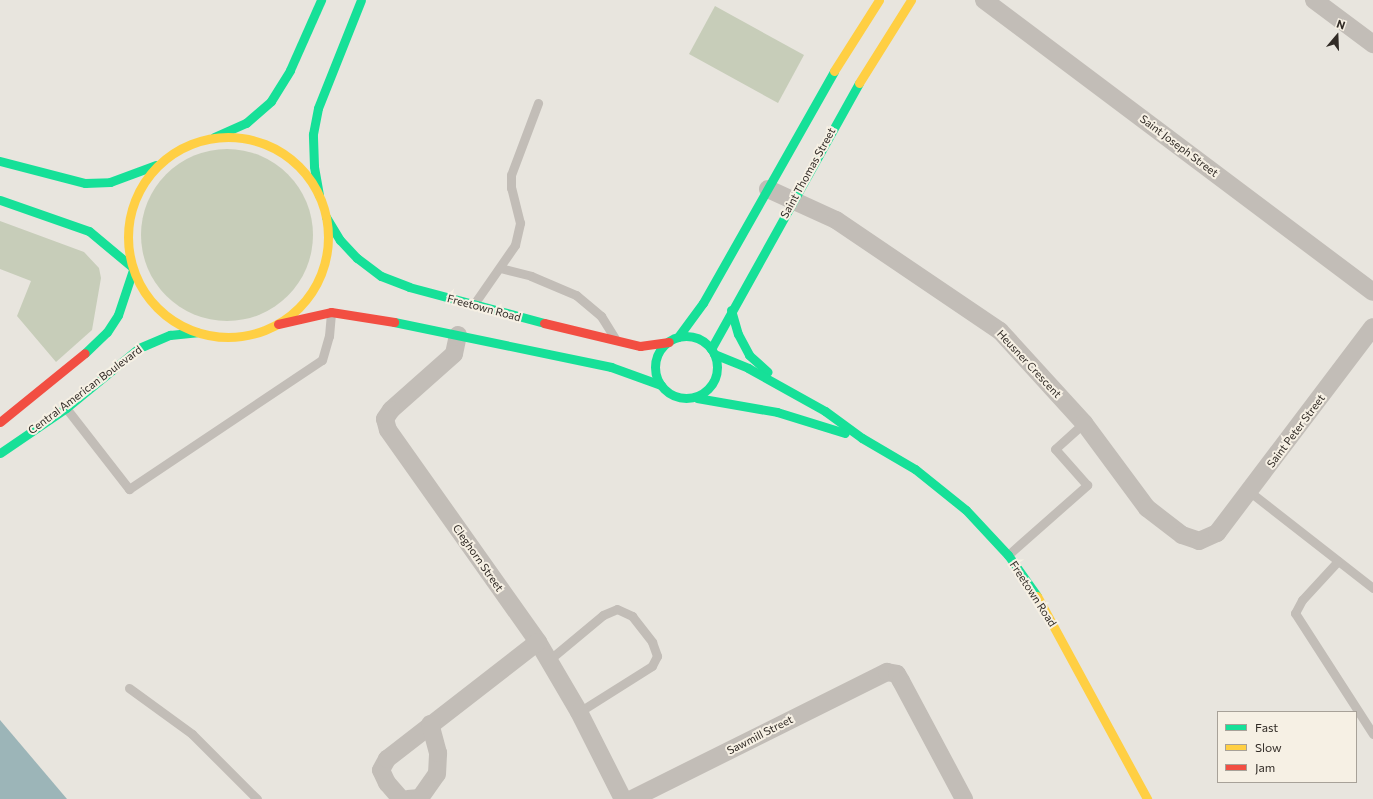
<!DOCTYPE html>
<style>
body{margin:0}
#map{position:relative;width:1373px;height:799px;overflow:hidden;background:#e8e5de;font-family:Commissioner,sans-serif}
div>[style]{position:absolute}
.green>*{inset:0;background:#c7cdb9}
.round{border-radius:50%}
.water>*{inset:0;background:#9cb5b8}
.lane>*{height:9px;margin:-4.5px;padding:0 4.5px;transform-origin:4.5px;border-radius:4.5px;background:#c2bdb7}
.street>*{height:18px;margin:-9px;padding:0 9px;transform-origin:9px;border-radius:9px;background:#c2bdb7}
.fast>*{height:9px;margin:-4.5px;padding:0 4.5px;transform-origin:4.5px;border-radius:4.5px;background:#16e098}
.fast>.ring{margin:-4.5px;padding:0;box-sizing:content-box;background:none;border:9px solid #16e098;border-radius:50%}
.slow>*{height:9px;margin:-4.5px;padding:0 4.5px;transform-origin:4.5px;border-radius:4.5px;background:#ffcf43}
.slow>.ring{margin:-4.5px;padding:0;box-sizing:content-box;background:none;border:9px solid #ffcf43;border-radius:50%}
.jam>*{height:9px;margin:-4.5px;padding:0 4.5px;transform-origin:4.5px;border-radius:4.5px;background:#f24e42}
span{translate:-50% -50%;white-space:nowrap;text-align:center;line-height:1.15;-webkit-text-stroke:4px #f6f0e4;paint-order:stroke}
.street-label{font-size:11px;color:#312b26}
.legend{position:absolute;left:1217px;top:711px;width:140px;height:72px;box-sizing:border-box;background:#f6f0e4;border:1px solid #a7a198;margin:0;padding:5px 7px;list-style:none;font-size:12px;color:#312b26}
.legend li{display:flex;align-items:center;gap:8px;height:20px}
.legend b{width:20px;border:1px solid #a7a198}
.north{position:absolute;left:1317px;top:16px;width:40px;height:40px;-webkit-text-stroke:3px #f6f0e4;paint-order:stroke;rotate:19deg;font-size:11px;font-weight:700;line-height:16px;text-align:center;color:#312b26}
.north::after{content:'';display:block;margin:auto;width:14px;height:18px;background:#312b26;clip-path:polygon(50% 0,100% 100%,50% 72%,0 100%)}
</style>
<div id="map">
<div class="green">
<div style="clip-path:polygon(715px 6px,804px 55px,778px 103px,689px 54px)"></div>
<div class="round" style="left:141px;top:149px;width:172px;height:172px"></div>
<div style="clip-path:polygon(0 221px,84px 252px,99px 268px,101px 278px,92px 330px,56px 362px,17px 316px,31px 281px,0 269px)"></div>
</div>
<div class="water">
<div style="clip-path:polygon(0 720px,67px 799px,0 799px)"></div>
</div>
<div class="lane">
<div style="left:500px;top:268px;width:32px;rotate:14deg"></div>
<div style="left:531px;top:276px;width:49px;rotate:22.9deg"></div>
<div style="left:576px;top:295px;width:33px;rotate:40deg"></div>
<div style="left:601px;top:316px;width:26px;rotate:58deg"></div>
<div style="left:474px;top:304px;width:72px;rotate:-55.2deg"></div>
<div style="left:515px;top:245px;width:23px;rotate:-77deg"></div>
<div style="left:520px;top:223px;width:36px;rotate:-104deg"></div>
<div style="left:511px;top:188px;width:13px;rotate:-90deg"></div>
<div style="left:511px;top:175px;width:77px;rotate:-69.4deg"></div>
<div style="left:66px;top:408px;width:103px;rotate:52.1deg"></div>
<div style="left:129px;top:489px;width:232px;rotate:-33.8deg"></div>
<div style="left:322px;top:360px;width:25px;rotate:-74deg"></div>
<div style="left:329px;top:336px;width:24px;rotate:-85deg"></div>
<div style="left:1250px;top:492px;width:156px;rotate:38deg"></div>
<div style="left:1008px;top:555px;width:106px;rotate:-41.5deg"></div>
<div style="left:1087px;top:485px;width:48px;rotate:-131.6deg"></div>
<div style="left:1055px;top:449px;width:39px;rotate:-42deg"></div>
<div style="left:1338px;top:561px;width:53px;rotate:132.7deg"></div>
<div style="left:1302px;top:600px;width:15px;rotate:118deg"></div>
<div style="left:1295px;top:613px;width:144px;rotate:57.2deg"></div>
<div style="left:549px;top:660px;width:70px;rotate:-39.8deg"></div>
<div style="left:603px;top:615px;width:15px;rotate:-23deg"></div>
<div style="left:617px;top:609px;width:17px;rotate:25deg"></div>
<div style="left:632px;top:616px;width:33px;rotate:52deg"></div>
<div style="left:652px;top:642px;width:15px;rotate:70deg"></div>
<div style="left:657px;top:656px;width:11px;rotate:117deg"></div>
<div style="left:652px;top:666px;width:86px;rotate:147.8deg"></div>
<div style="left:129px;top:688px;width:78px;rotate:36.1deg"></div>
<div style="left:192px;top:734px;width:92px;rotate:45deg"></div>
</div>
<div class="street">
<div style="left:984px;top:0;width:486px;rotate:36.9deg"></div>
<div style="left:1314px;top:0;width:74px;rotate:36.7deg"></div>
<div style="left:768px;top:189px;width:75px;rotate:24.5deg"></div>
<div style="left:836px;top:220px;width:198px;rotate:34.1deg"></div>
<div style="left:1000px;top:331px;width:125px;rotate:47.6deg"></div>
<div style="left:1084px;top:423px;width:106px;rotate:53.5deg"></div>
<div style="left:1147px;top:508px;width:44px;rotate:37.6deg"></div>
<div style="left:1182px;top:535px;width:18px;rotate:19deg"></div>
<div style="left:1199px;top:541px;width:20px;rotate:-24deg"></div>
<div style="left:1217px;top:533px;width:258px;rotate:-52.9deg"></div>
<div style="left:458px;top:335px;width:19px;rotate:102deg"></div>
<div style="left:454px;top:354px;width:84px;rotate:138.4deg"></div>
<div style="left:391px;top:410px;width:11px;rotate:124deg"></div>
<div style="left:385px;top:419px;width:11px;rotate:75deg"></div>
<div style="left:388px;top:430px;width:260px;rotate:54.7deg"></div>
<div style="left:538px;top:642px;width:81px;rotate:59.6deg"></div>
<div style="left:579px;top:712px;width:97px;rotate:63.2deg"></div>
<div style="left:401px;top:799px;width:21px;rotate:-131deg"></div>
<div style="left:387px;top:783px;width:14px;rotate:-115deg"></div>
<div style="left:381px;top:770px;width:13px;rotate:-61deg"></div>
<div style="left:387px;top:759px;width:191px;rotate:-37.8deg"></div>
<div style="left:408px;top:799px;width:12px;rotate:-5deg"></div>
<div style="left:420px;top:798px;width:29px;rotate:-55deg"></div>
<div style="left:437px;top:774px;width:21px;rotate:-87deg"></div>
<div style="left:438px;top:753px;width:30px;rotate:-105deg"></div>
<div style="left:632px;top:799px;width:285px;rotate:-26.5deg"></div>
<div style="left:887px;top:672px;width:10px;rotate:11deg"></div>
<div style="left:897px;top:674px;width:8px;rotate:60deg"></div>
<div style="left:901px;top:681px;width:134px;rotate:61.9deg"></div>
</div>
<div class="fast">
<div style="left:214px;top:137px;width:35px;rotate:-24deg"></div>
<div style="left:246px;top:123px;width:33px;rotate:-41deg"></div>
<div style="left:271px;top:101px;width:36px;rotate:-58deg"></div>
<div style="left:290px;top:70px;width:77px;rotate:-66.1deg"></div>
<div style="left:0;top:161px;width:88px;rotate:14.5deg"></div>
<div style="left:85px;top:183px;width:25px;rotate:-2deg"></div>
<div style="left:110px;top:182px;width:49px;rotate:-20.3deg"></div>
<div style="left:319px;top:195px;width:29px;rotate:-100deg"></div>
<div style="left:314px;top:166px;width:32px;rotate:-92deg"></div>
<div style="left:313px;top:134px;width:26px;rotate:-79deg"></div>
<div style="left:318px;top:108px;width:116px;rotate:-68.3deg"></div>
<div style="left:0;top:200px;width:94px;rotate:19.2deg"></div>
<div style="left:89px;top:231px;width:56px;rotate:39.9deg"></div>
<div style="left:326px;top:217px;width:27px;rotate:59deg"></div>
<div style="left:340px;top:240px;width:25px;rotate:47deg"></div>
<div style="left:357px;top:258px;width:30px;rotate:37deg"></div>
<div style="left:381px;top:276px;width:30px;rotate:21deg"></div>
<div style="left:409px;top:287px;width:140px;rotate:14.9deg"></div>
<div style="left:731px;top:310px;width:25px;rotate:74deg"></div>
<div style="left:738px;top:334px;width:24px;rotate:62deg"></div>
<div style="left:749px;top:355px;width:25px;rotate:42deg"></div>
<div style="left:394px;top:322px;width:222px;rotate:11.7deg"></div>
<div style="left:611px;top:367px;width:53px;rotate:19.8deg"></div>
<div class="ring" style="left:655px;top:336px;width:53px;height:53px"></div>
<div style="left:678px;top:337px;width:42px;rotate:-53.7deg"></div>
<div style="left:703px;top:303px;width:266px;rotate:-60.5deg"></div>
<div style="left:711px;top:349px;width:304px;rotate:-60.9deg"></div>
<div style="left:85px;top:353px;width:30px;rotate:-44deg"></div>
<div style="left:107px;top:332px;width:20px;rotate:-57deg"></div>
<div style="left:118px;top:315px;width:47px;rotate:-71.6deg"></div>
<div style="left:714px;top:354px;width:37px;rotate:22deg"></div>
<div style="left:748px;top:368px;width:88px;rotate:29.2deg"></div>
<div style="left:825px;top:411px;width:46px;rotate:36.1deg"></div>
<div style="left:862px;top:438px;width:61px;rotate:30.3deg"></div>
<div style="left:915px;top:469px;width:65px;rotate:38.8deg"></div>
<div style="left:966px;top:510px;width:62px;rotate:47deg"></div>
<div style="left:1008px;top:555px;width:50px;rotate:54.7deg"></div>
<div style="left:697px;top:398px;width:81px;rotate:9.9deg"></div>
<div style="left:777px;top:412px;width:71px;rotate:17.2deg"></div>
<div style="left:0;top:453px;width:80px;rotate:-34.3deg"></div>
<div style="left:66px;top:408px;width:94px;rotate:-39.4deg"></div>
<div style="left:139px;top:348px;width:34px;rotate:-23deg"></div>
<div style="left:170px;top:335px;width:27px;rotate:-6deg"></div>
</div>
<div class="slow">
<div style="left:834px;top:71px;width:84px;rotate:-57.6deg"></div>
<div style="left:859px;top:83px;width:98px;rotate:-57.9deg"></div>
<div class="ring" style="left:128px;top:137px;width:191px;height:191px"></div>
<div style="left:1037px;top:596px;width:231px;rotate:61.5deg"></div>
</div>
<div class="jam">
<div style="left:544px;top:323px;width:99px;rotate:13.5deg"></div>
<div style="left:640px;top:346px;width:29px;rotate:-8deg"></div>
<div style="left:278px;top:324px;width:54px;rotate:-12.8deg"></div>
<div style="left:331px;top:312px;width:64px;rotate:9deg"></div>
<div style="left:0;top:422px;width:109px;rotate:-39.1deg"></div>
</div>
<div class="street-label">
<span style="left:1179px;top:146px;rotate:37deg">Saint Joseph Street</span>
<span style="left:808px;top:173px;rotate:-61deg">Saint Thomas Street</span>
<span style="left:484px;top:308px;rotate:15deg">Freetown Road</span>
<span style="left:1029px;top:364px;rotate:47deg">Heusner Crescent</span>
<span style="left:85px;top:390px;rotate:-37deg">Central American Boulevard</span>
<span style="left:1296px;top:431px;rotate:-53deg">Saint Peter Street</span>
<span style="left:478px;top:558px;rotate:55deg">Cleghorn Street</span>
<span style="left:1033px;top:594px;rotate:57deg">Freetown Road</span>
<span style="left:760px;top:735px;rotate:-27deg">Sawmill Street</span>
</div>
<ul class="legend">
<li><b style="height:5px;background:#16e098"></b>Fast</li>
<li><b style="height:5px;background:#ffcf43"></b>Slow</li>
<li><b style="height:5px;background:#f24e42"></b>Jam</li>
</ul>
<div class="north">N</div>
</div>
